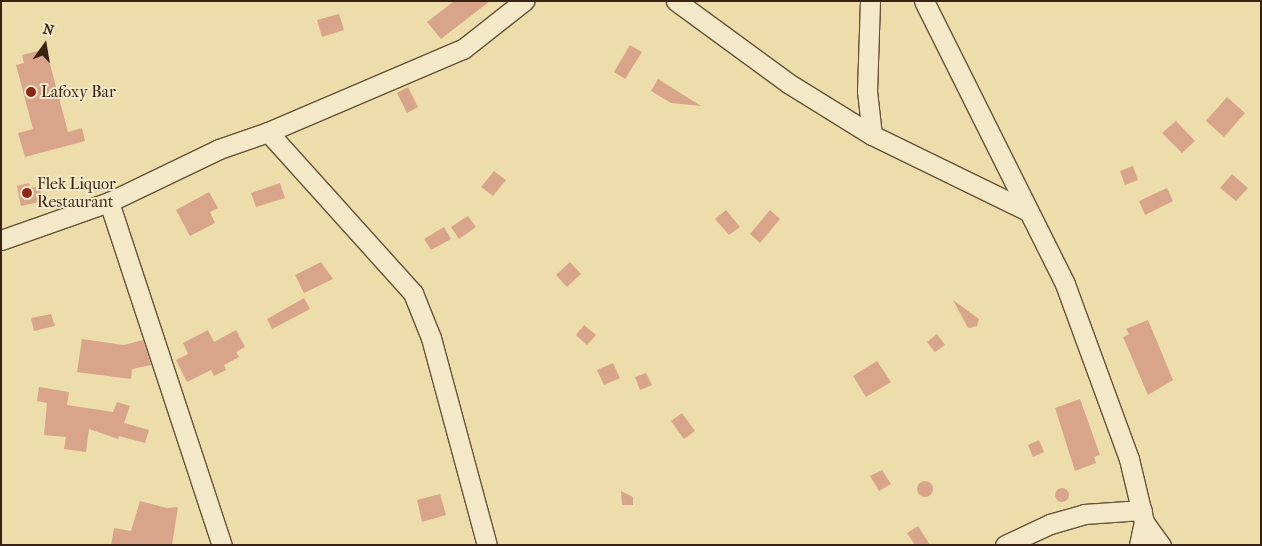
<!DOCTYPE html>
<style>
body{margin:0}
#map{position:relative;width:1262px;height:546px;overflow:hidden;background:#edddaa;font-family:"IM FELL French Canon",serif}
div>[style]{position:absolute}
.building>*{inset:0;background:#d9a58a}
.round{border-radius:50%}
.roads{filter:drop-shadow(1px 0 #675139) drop-shadow(-1px 0 #675139) drop-shadow(0 1px #675139) drop-shadow(0 -1px #675139)}
.minor>*{height:19px;margin:-9.5px;padding:0 9.5px;transform-origin:9.5px;border-radius:9.5px;background:#f3e9c8}
.dots>*{width:14px;height:14px;translate:-50% -50%;box-sizing:border-box;border:2px solid #f3e9c8;border-radius:50%}
span{translate:-50% -50%;white-space:nowrap;text-align:center;line-height:1.15;-webkit-text-stroke:4px #f3e9c8;paint-order:stroke}
.poi-label{font-size:16px;color:#3a2213}
.left{translate:0 -50%;text-align:left}
.frame{position:absolute;inset:0;border:2px solid #3a2213;pointer-events:none}
.north{position:absolute;left:20px;top:20px;width:50px;height:50px;-webkit-text-stroke:4px #f3e9c8;paint-order:stroke;rotate:13deg;font-size:14px;font-weight:700;line-height:20px;text-align:center;color:#3a2213}
.north::after{content:'';display:block;margin:auto;width:18px;height:22px;background:#3a2213;clip-path:polygon(50% 0,100% 100%,50% 72%,0 100%)}
</style>
<div id="map">
<div class="building">
<div style="clip-path:polygon(454px 1px,490px 1px,441px 39px,427px 22px)"></div>
<div style="clip-path:polygon(339px 14px,344px 30px,322px 37px,317px 20px)"></div>
<div style="clip-path:polygon(630px 45px,642px 52px,625px 79px,614px 72px)"></div>
<div style="clip-path:polygon(46px 49px,68px 132px,82px 128px,85px 141px,25px 157px,18px 133px,33px 129px,16px 65px,24px 63px,22px 55px)"></div>
<div style="clip-path:polygon(658px 79px,701px 106px,671px 103px,651px 91px)"></div>
<div style="clip-path:polygon(408px 87px,418px 107px,407px 113px,397px 93px)"></div>
<div style="clip-path:polygon(1227px 97px,1245px 113px,1224px 137px,1206px 121px)"></div>
<div style="clip-path:polygon(1176px 121px,1195px 141px,1182px 153px,1162px 133px)"></div>
<div style="clip-path:polygon(1133px 166px,1138px 180px,1125px 185px,1120px 171px)"></div>
<div style="clip-path:polygon(494px 171px,506px 180px,493px 196px,481px 187px)"></div>
<div style="clip-path:polygon(1232px 174px,1248px 188px,1236px 201px,1220px 188px)"></div>
<div style="clip-path:polygon(29px 183px,30px 188px,39px 186px,43px 201px,21px 206px,17px 186px)"></div>
<div style="clip-path:polygon(280px 183px,285px 198px,256px 207px,251px 193px)"></div>
<div style="clip-path:polygon(1167px 188px,1173px 201px,1145px 215px,1139px 201px)"></div>
<div style="clip-path:polygon(209px 192px,218px 208px,210px 212px,215px 223px,190px 236px,176px 210px)"></div>
<div style="clip-path:polygon(726px 210px,740px 227px,729px 235px,715px 219px)"></div>
<div style="clip-path:polygon(770px 210px,780px 219px,760px 243px,750px 234px)"></div>
<div style="clip-path:polygon(468px 216px,476px 227px,459px 239px,451px 227px)"></div>
<div style="clip-path:polygon(444px 227px,451px 239px,431px 250px,424px 239px)"></div>
<div style="clip-path:polygon(321px 262px,333px 279px,304px 293px,295px 275px)"></div>
<div style="clip-path:polygon(570px 262px,581px 274px,567px 287px,556px 275px)"></div>
<div style="clip-path:polygon(304px 298px,310px 309px,272px 329px,267px 319px)"></div>
<div style="clip-path:polygon(953px 300px,979px 319px,977px 326px,969px 328px,967px 326px)"></div>
<div style="clip-path:polygon(51px 314px,55px 326px,34px 331px,31px 318px)"></div>
<div style="clip-path:polygon(1148px 320px,1173px 380px,1148px 395px,1123px 337px,1129px 334px,1126px 329px)"></div>
<div style="clip-path:polygon(584px 325px,596px 335px,587px 345px,576px 335px)"></div>
<div style="clip-path:polygon(208px 330px,214px 342px,236px 330px,245px 347px,236px 352px,239px 357px,224px 365px,226px 370px,214px 376px,211px 370px,187px 382px,176px 360px,188px 354px,183px 343px)"></div>
<div style="clip-path:polygon(937px 334px,945px 345px,935px 352px,927px 342px)"></div>
<div style="clip-path:polygon(82px 339px,124px 345px,143px 340px,151px 365px,132px 369px,131px 379px,77px 372px)"></div>
<div style="clip-path:polygon(877px 361px,891px 382px,866px 397px,853px 376px)"></div>
<div style="clip-path:polygon(613px 363px,620px 378px,604px 385px,597px 370px)"></div>
<div style="clip-path:polygon(646px 373px,652px 385px,640px 390px,635px 377px)"></div>
<div style="clip-path:polygon(39px 387px,69px 392px,67px 405px,113px 412px,117px 402px,130px 406px,124px 423px,149px 430px,145px 443px,119px 436px,118px 439px,89px 429px,86px 452px,64px 449px,66px 437px,44px 435px,47px 403px,37px 401px)"></div>
<div style="clip-path:polygon(1080px 399px,1100px 455px,1094px 457px,1096px 463px,1075px 471px,1055px 408px)"></div>
<div style="clip-path:polygon(682px 413px,695px 431px,684px 439px,671px 421px)"></div>
<div style="clip-path:polygon(1039px 440px,1044px 452px,1033px 457px,1028px 445px)"></div>
<div style="clip-path:polygon(882px 470px,891px 484px,879px 491px,870px 476px)"></div>
<div class="round" style="left:917px;top:481px;width:16px;height:16px"></div>
<div class="round" style="left:1055px;top:488px;width:14px;height:14px"></div>
<div style="clip-path:polygon(621px 491px,633px 497px,633px 505px,622px 505px)"></div>
<div style="clip-path:polygon(440px 494px,446px 515px,422px 522px,417px 500px)"></div>
<div style="clip-path:polygon(140px 501px,167px 508px,178px 507px,172px 545px,111px 545px,114px 528px,131px 531px)"></div>
<div style="clip-path:polygon(918px 526px,930px 545px,915px 545px,907px 533px)"></div>
</div>
<div class="roads">
<div class="minor">
<div style="left:676px;top:1px;width:139px;rotate:36.2deg"></div>
<div style="left:788px;top:83px;width:99px;rotate:31.8deg"></div>
<div style="left:872px;top:135px;width:171px;rotate:26deg"></div>
<div style="left:870px;top:1px;width:90px;rotate:91.9deg"></div>
<div style="left:867px;top:91px;width:44px;rotate:83.5deg"></div>
<div style="left:924px;top:1px;width:316px;rotate:63.5deg"></div>
<div style="left:1065px;top:284px;width:186px;rotate:69.9deg"></div>
<div style="left:1129px;top:459px;width:65px;rotate:76.6deg"></div>
<div style="left:1144px;top:522px;width:29px;rotate:54deg"></div>
<div style="left:268px;top:132px;width:212px;rotate:-23.1deg"></div>
<div style="left:463px;top:49px;width:78px;rotate:-38.2deg"></div>
<div style="left:109px;top:202px;width:361px;rotate:71.8deg"></div>
<div style="left:1px;top:240px;width:114px;rotate:-19.4deg"></div>
<div style="left:109px;top:202px;width:122px;rotate:-25.7deg"></div>
<div style="left:219px;top:149px;width:52px;rotate:-19.1deg"></div>
<div style="left:268px;top:132px;width:217px;rotate:48deg"></div>
<div style="left:413px;top:293px;width:48px;rotate:68.2deg"></div>
<div style="left:431px;top:338px;width:214px;rotate:74.9deg"></div>
<div style="left:1005px;top:545px;width:50px;rotate:-25deg"></div>
<div style="left:1050px;top:524px;width:35px;rotate:-16deg"></div>
<div style="left:1084px;top:514px;width:58px;rotate:-3.9deg"></div>
<div style="left:1139px;top:545px;width:24px;rotate:-78deg"></div>
</div>
</div>
<div class="dots">
<div style="left:31px;top:92px;background:#8f2418"></div>
<div style="left:27px;top:193px;background:#8f2418"></div>
</div>
<div class="poi-label">
<span class="left" style="left:41px;top:92px">Lafoxy Bar</span>
<span class="left" style="left:37px;top:193px">Flek Liquor<br>Restaurant</span>
</div>
<div class="frame"></div>
<div class="north">N</div>
</div>
